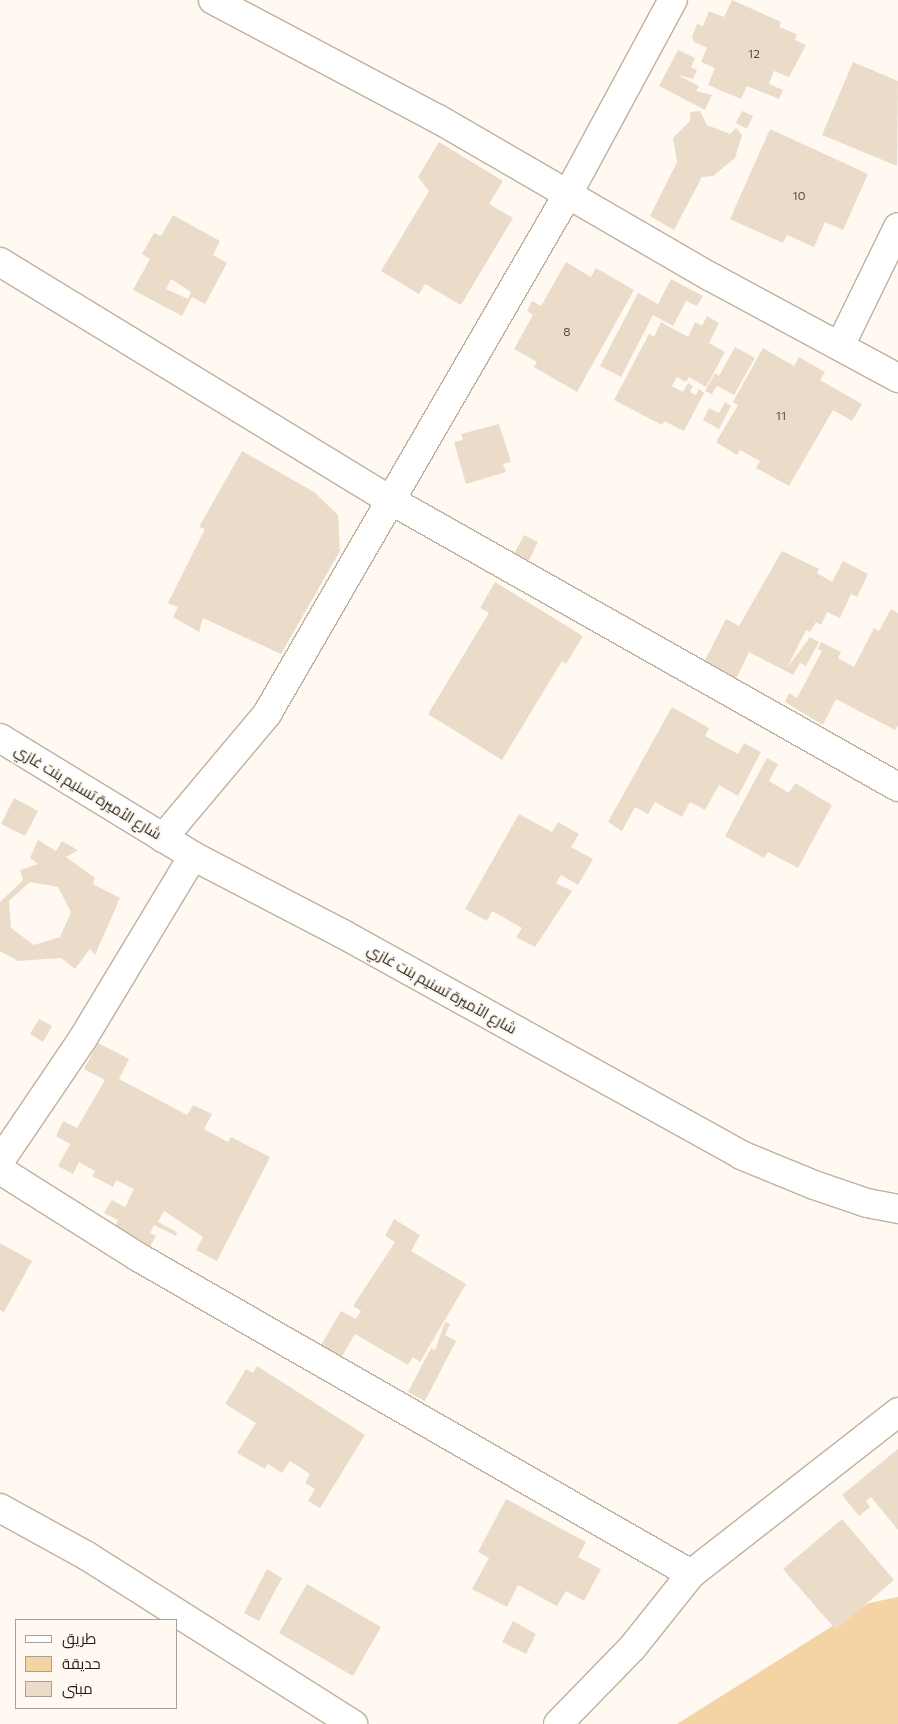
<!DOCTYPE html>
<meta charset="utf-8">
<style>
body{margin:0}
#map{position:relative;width:898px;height:1724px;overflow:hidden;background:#fff9f1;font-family:Commissioner,Cairo,sans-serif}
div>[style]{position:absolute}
.green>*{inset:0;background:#f4d3a4}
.building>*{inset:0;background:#eadcc8}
.roads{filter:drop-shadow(1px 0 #bfb19d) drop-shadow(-1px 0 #bfb19d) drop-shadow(0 1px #bfb19d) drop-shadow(0 -1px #bfb19d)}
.street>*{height:28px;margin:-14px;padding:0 14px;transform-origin:14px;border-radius:14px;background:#fff}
.secondary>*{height:28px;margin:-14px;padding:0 14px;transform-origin:14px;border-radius:14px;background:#fff}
span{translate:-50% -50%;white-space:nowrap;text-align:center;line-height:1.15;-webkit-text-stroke:4px #fff9f1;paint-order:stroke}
.number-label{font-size:12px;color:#544d42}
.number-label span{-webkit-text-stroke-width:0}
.street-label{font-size:15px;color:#221d15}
.legend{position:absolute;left:15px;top:1619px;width:162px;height:90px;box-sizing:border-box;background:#fff9f1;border:1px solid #a7a199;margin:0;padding:6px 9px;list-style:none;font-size:15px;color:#221d15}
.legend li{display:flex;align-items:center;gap:10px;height:25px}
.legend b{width:25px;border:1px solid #a7a199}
</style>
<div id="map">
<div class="green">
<div style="clip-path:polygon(898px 1597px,898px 1724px,677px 1724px,869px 1603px)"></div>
</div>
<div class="building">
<div style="clip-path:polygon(732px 0,781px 22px,779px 27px,797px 34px,795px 40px,806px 45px,789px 77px,774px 71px,769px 84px,783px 90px,779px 99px,747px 86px,741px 99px,708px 85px,715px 68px,701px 62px,707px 48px,694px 42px,692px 37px,697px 24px,703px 26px,709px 11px,724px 17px)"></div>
<div style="clip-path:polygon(678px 50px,695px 58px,691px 67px,697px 70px,693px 79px,678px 75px,699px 86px,696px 91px,712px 95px,705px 110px,659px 86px)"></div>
<div style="clip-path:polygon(853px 62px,898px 81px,897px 166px,822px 135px)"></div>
<div style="clip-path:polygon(700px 111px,707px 125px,730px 134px,736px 128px,742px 135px,735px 158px,713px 176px,702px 177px,674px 230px,650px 216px,677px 162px,673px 138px,690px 121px,690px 112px)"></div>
<div style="clip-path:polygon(742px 111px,753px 116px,747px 129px,736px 123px)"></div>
<div style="clip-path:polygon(770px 129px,868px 174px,843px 230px,825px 222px,814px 247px,787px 235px,783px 243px,730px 219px)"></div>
<div style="clip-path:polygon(439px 142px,503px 181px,489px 204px,513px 218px,461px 305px,425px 284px,419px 294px,381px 271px,429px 191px,418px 177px)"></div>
<div style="clip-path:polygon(evenodd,173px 215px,220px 241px,213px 255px,227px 263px,205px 304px,192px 297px,182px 316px,133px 290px,150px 259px,142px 254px,154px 233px,161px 236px,173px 215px,171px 279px,191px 292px,188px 299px,166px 289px,171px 279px)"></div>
<div style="clip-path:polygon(566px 262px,591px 277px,596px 268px,634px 290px,577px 392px,534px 367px,537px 362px,514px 349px,533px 315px,527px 311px,532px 301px,541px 306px)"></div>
<div style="clip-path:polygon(671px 279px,703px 296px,697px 306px,686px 301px,673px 326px,653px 315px,621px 377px,600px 366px,638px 293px,658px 304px)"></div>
<div style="clip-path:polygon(707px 316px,719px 323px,709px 343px,725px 352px,706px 387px,689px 377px,686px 382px,677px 377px,672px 386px,683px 392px,688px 383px,693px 386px,690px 392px,696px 395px,699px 389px,704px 393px,684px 431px,664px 421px,662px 425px,614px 400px,649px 334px,654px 337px,661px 322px,688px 337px,695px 322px,702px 326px)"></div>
<div style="clip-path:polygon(735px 347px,755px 358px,734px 395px,717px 386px,712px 394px,705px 391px,715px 373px,719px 376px)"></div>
<div style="clip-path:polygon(763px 348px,794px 366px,799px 357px,825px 372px,820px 380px,862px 404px,852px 421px,833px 410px,789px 486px,756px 468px,760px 461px,740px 450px,737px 455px,716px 442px,738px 405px,733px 402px)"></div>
<div style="clip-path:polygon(725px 402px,731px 406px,719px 429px,703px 420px,709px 408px,719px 413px)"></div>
<div style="clip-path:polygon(499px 424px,511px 462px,503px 464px,506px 472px,466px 484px,454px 442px,463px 440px,461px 434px)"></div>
<div style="clip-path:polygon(242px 451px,314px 492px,338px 515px,340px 551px,281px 654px,203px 618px,199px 632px,173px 617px,178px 607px,168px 603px,205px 529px,199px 527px)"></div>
<div style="clip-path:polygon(524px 535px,538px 542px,528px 562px,514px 554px)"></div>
<div style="clip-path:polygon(782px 551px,819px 569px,817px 573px,832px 582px,843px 561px,868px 574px,857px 597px,851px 594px,840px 618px,827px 612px,821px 625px,816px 622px,810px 632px,806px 630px,787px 668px,810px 637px,819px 642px,806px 666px,800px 663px,793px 675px,749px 652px,736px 679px,704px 662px,726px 619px,739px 626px)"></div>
<div style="clip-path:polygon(495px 582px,583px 636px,566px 664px,562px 661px,502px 760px,428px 714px,489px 613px,480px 608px)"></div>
<div style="clip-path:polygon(891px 609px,898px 613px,898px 725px,895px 730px,836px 699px,823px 725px,785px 702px,789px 693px,797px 698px,822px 651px,818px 649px,821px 642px,841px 652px,838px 658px,854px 667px,874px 628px,879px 631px)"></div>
<div style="clip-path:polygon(672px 707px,709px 728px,705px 736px,738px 754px,744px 743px,761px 752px,738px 796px,719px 785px,705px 810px,690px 802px,682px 817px,655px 802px,648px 814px,635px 807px,622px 831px,608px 822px)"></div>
<div style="clip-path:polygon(767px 758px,778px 764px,769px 781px,789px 793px,795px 783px,832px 805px,798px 868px,768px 852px,764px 858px,725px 836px)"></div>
<div style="clip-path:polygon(14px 798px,38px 811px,25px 836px,1px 824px)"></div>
<div style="clip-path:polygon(519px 814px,552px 832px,558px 822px,579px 834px,571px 847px,593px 859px,578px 885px,561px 875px,556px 883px,572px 891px,535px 947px,516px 937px,522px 928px,492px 911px,487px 921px,465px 909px)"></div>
<div style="clip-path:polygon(evenodd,38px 840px,56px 851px,62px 841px,78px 850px,66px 857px,95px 878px,93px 884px,120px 898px,95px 955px,90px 949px,75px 969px,61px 958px,18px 961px,0 951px,0 902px,23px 880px,20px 870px,38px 864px,30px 858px,38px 840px,30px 882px,58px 887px,71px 912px,60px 937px,34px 945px,11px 928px,9px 901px,30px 882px)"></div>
<div style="clip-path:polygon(39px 1019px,52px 1026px,43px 1042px,30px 1034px)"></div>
<div style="clip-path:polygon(98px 1043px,129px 1059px,119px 1079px,187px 1115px,193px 1105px,212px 1114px,204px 1129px,228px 1142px,231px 1137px,270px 1157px,217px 1261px,196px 1250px,203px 1237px,164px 1211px,158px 1222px,177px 1232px,176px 1236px,154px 1225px,150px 1233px,156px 1236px,144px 1258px,114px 1229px,118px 1220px,104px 1213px,112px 1200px,125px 1207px,134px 1189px,116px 1180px,113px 1187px,92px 1176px,95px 1171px,79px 1162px,73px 1174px,58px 1166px,70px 1144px,56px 1136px,63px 1121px,77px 1128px,105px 1080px,84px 1069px)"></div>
<div style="clip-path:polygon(394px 1219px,420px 1235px,411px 1251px,466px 1284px,420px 1362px,413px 1357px,408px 1365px,355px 1334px,341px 1358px,320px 1347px,341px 1311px,356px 1319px,361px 1311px,353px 1306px,395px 1242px,385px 1236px)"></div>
<div style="clip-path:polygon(0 1243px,32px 1261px,4px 1312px,0 1310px)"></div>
<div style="clip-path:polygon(445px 1322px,450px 1324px,445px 1335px,456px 1341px,425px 1401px,408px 1392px,431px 1348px,435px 1350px)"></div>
<div style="clip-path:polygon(257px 1366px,365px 1435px,320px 1508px,308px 1501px,315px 1489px,305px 1483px,310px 1474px,290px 1461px,282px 1473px,268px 1464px,265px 1469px,237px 1453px,256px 1423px,225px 1404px,246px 1369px,253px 1373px)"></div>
<div style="clip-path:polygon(898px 1449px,898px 1530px,871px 1497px,866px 1501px,870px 1507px,859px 1516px,842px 1495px)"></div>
<div style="clip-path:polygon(506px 1499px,586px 1542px,578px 1557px,601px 1569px,584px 1601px,566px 1591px,557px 1606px,518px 1585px,507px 1607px,472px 1589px,489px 1558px,478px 1552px)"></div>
<div style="clip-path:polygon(842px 1519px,894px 1580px,836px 1630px,783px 1569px)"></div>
<div style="clip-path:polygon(267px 1569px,282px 1578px,259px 1621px,244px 1613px)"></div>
<div style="clip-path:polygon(307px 1584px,381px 1627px,353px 1676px,279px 1633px)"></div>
<div style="clip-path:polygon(513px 1621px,536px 1634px,526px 1654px,502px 1642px)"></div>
</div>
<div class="roads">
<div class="street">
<div style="left:213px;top:0;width:255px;rotate:27.9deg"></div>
<div style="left:438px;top:119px;width:315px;rotate:30.1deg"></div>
<div style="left:711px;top:277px;width:213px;rotate:28.4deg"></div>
<div style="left:0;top:262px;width:459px;rotate:31.4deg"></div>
<div style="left:392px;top:501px;width:581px;rotate:29.48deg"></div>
<div style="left:840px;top:346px;width:132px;rotate:-64deg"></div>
<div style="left:163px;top:838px;width:162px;rotate:-50deg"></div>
<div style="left:267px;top:714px;width:603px;rotate:-59.95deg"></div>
<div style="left:569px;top:192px;width:218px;rotate:-61.6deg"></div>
<div style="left:0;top:1161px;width:146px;rotate:-55.9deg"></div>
<div style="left:82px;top:1040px;width:215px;rotate:-58.9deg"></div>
<div style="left:0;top:1170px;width:163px;rotate:32.2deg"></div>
<div style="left:138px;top:1257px;width:637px;rotate:29.82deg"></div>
<div style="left:0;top:1508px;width:99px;rotate:28.9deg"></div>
<div style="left:87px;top:1556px;width:315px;rotate:32.3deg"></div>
<div style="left:558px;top:1724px;width:106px;rotate:-45.8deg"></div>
<div style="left:632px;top:1648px;width:95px;rotate:-51.4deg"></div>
<div style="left:691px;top:1574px;width:263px;rotate:-38deg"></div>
</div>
<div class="secondary">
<div style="left:0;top:738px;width:226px;rotate:31.4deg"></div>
<div style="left:193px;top:856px;width:169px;rotate:27.5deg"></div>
<div style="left:343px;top:934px;width:455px;rotate:29deg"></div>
<div style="left:741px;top:1155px;width:79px;rotate:22.3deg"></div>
<div style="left:814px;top:1185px;width:56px;rotate:18.8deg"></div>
<div style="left:867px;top:1203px;width:32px;rotate:11deg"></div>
</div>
</div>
<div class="number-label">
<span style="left:754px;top:54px">12</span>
<span style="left:799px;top:196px">10</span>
<span style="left:567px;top:332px">8</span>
<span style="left:781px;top:416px">11</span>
</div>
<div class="street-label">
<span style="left:88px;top:792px;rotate:31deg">شارع الأميرة تسنيم بنت غازي</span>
<span style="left:442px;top:989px;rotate:29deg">شارع الأميرة تسنيم بنت غازي</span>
</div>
<ul class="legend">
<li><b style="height:6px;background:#fff"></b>طريق</li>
<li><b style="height:14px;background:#f4d3a4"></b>حديقة</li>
<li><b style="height:14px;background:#eadcc8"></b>مبنى</li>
</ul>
</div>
